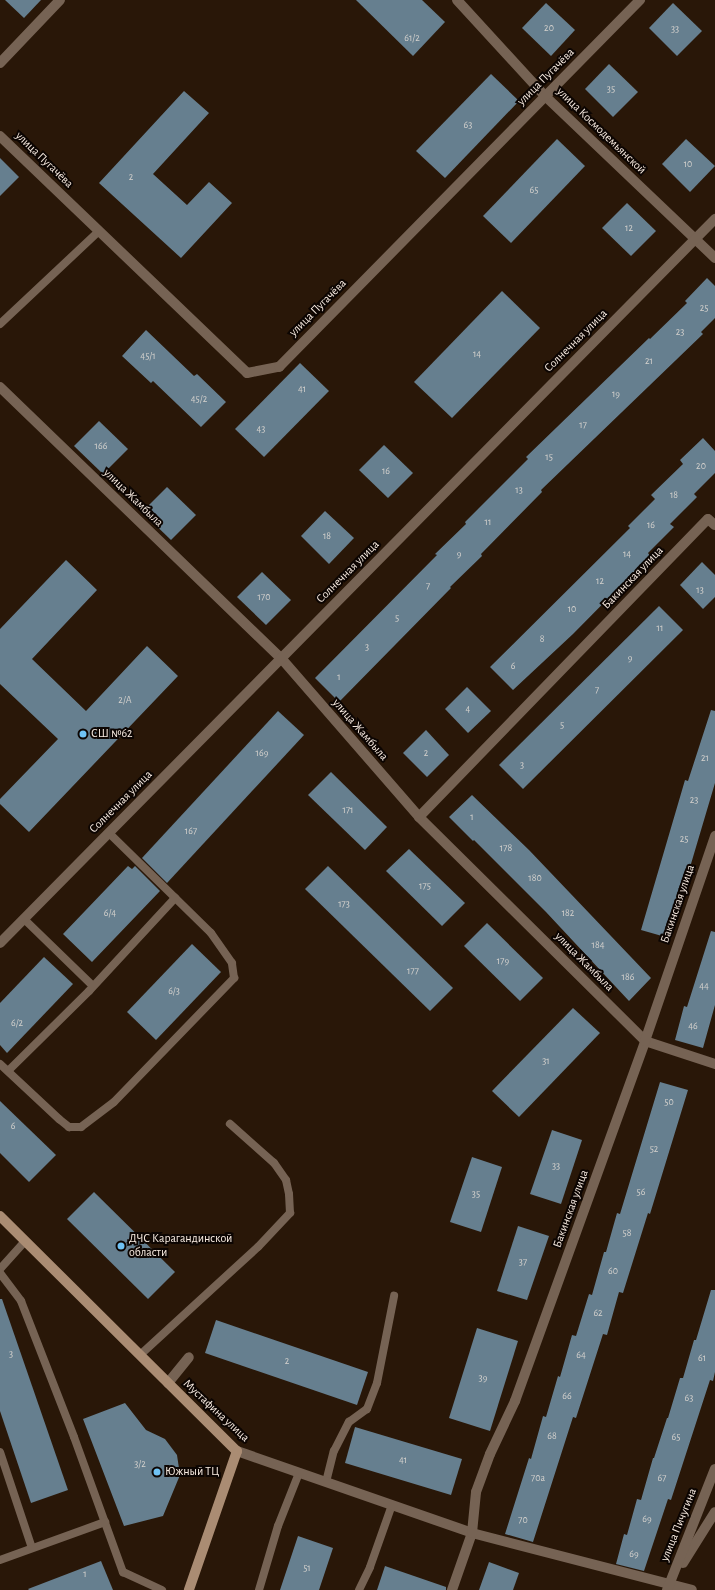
<!DOCTYPE html>
<meta charset="utf-8">
<style>
body{margin:0}
#map{position:relative;width:715px;height:1590px;overflow:hidden;background:#291708;font-family:"Alegreya Sans",sans-serif}
div>[style]{position:absolute}
.building>*{inset:0;background:#667f8f}
.service>*{height:8px;margin:-4px;padding:0 4px;transform-origin:4px;border-radius:4px;background:#766354}
.minor>*{height:10px;margin:-5px;padding:0 5px;transform-origin:5px;border-radius:5px;background:#766354}
.tertiary>*{height:10px;margin:-5px;padding:0 5px;transform-origin:5px;border-radius:5px;background:#766354}
.secondary>*{height:10px;margin:-5px;padding:0 5px;transform-origin:5px;border-radius:5px;background:#aa8c73}
.dots>*{width:11px;height:11px;translate:-50% -50%;box-sizing:border-box;border:2px solid #0c0502;border-radius:50%}
span{translate:-50% -50%;white-space:nowrap;text-align:center;line-height:1.15;-webkit-text-stroke:4px #0c0502;paint-order:stroke}
.number-label{font-size:10px;color:#d4d1cd}
.number-label span{-webkit-text-stroke-width:0}
.street-label{font-size:12px;color:#f9ece2}
.poi-label{font-size:12px;color:#f9ece2}
.left{translate:0 -50%;text-align:left}
</style>
<div id="map">
<div class="building">
<div style="clip-path:polygon(5px 0,41px 0,24px 18px)"></div>
<div style="clip-path:polygon(356px 0,422px 0,445px 22px,413px 56px)"></div>
<div style="clip-path:polygon(546px 3px,575px 30px,551px 56px,522px 28px)"></div>
<div style="clip-path:polygon(673px 3px,702px 31px,677px 56px,649px 28px)"></div>
<div style="clip-path:polygon(609px 64px,638px 92px,613px 117px,585px 89px)"></div>
<div style="clip-path:polygon(491px 74px,519px 101px,445px 178px,416px 151px)"></div>
<div style="clip-path:polygon(184px 91px,209px 113px,153px 174px,187px 205px,209px 182px,232px 203px,181px 258px,99px 183px)"></div>
<div style="clip-path:polygon(557px 139px,585px 166px,511px 243px,483px 216px)"></div>
<div style="clip-path:polygon(686px 139px,715px 166px,690px 192px,662px 164px)"></div>
<div style="clip-path:polygon(0 158px,19px 177px,0 196px)"></div>
<div style="clip-path:polygon(627px 203px,656px 231px,631px 256px,602px 228px)"></div>
<div style="clip-path:polygon(707px 278px,715px 286px,715px 318px,701px 332px,703px 334px,541px 490px,542px 492px,481px 554px,482px 556px,450px 587px,451px 588px,339px 702px,315px 678px,437px 555px,435px 554px,466px 524px,465px 522px,528px 459px,526px 457px,649px 338px,650px 339px,687px 303px,685px 301px)"></div>
<div style="clip-path:polygon(502px 291px,540px 328px,452px 418px,414px 382px)"></div>
<div style="clip-path:polygon(146px 330px,194px 376px,197px 374px,226px 402px,201px 427px,153px 381px,151px 383px,122px 356px)"></div>
<div style="clip-path:polygon(300px 363px,329px 391px,264px 457px,235px 429px)"></div>
<div style="clip-path:polygon(99px 421px,128px 449px,103px 474px,74px 446px)"></div>
<div style="clip-path:polygon(703px 438px,715px 451px,715px 473px,694px 494px,697px 497px,670px 524px,674px 527px,648px 553px,650px 556px,573px 634px,513px 690px,490px 667px,630px 528px,628px 526px,655px 499px,651px 495px,683px 464px,680px 460px)"></div>
<div style="clip-path:polygon(384px 445px,413px 473px,388px 498px,359px 470px)"></div>
<div style="clip-path:polygon(167px 487px,196px 515px,171px 540px,142px 512px)"></div>
<div style="clip-path:polygon(325px 511px,354px 538px,329px 564px,301px 536px)"></div>
<div style="clip-path:polygon(66px 560px,97px 590px,32px 659px,86px 711px,147px 646px,178px 676px,29px 832px,0 804px,0 799px,58px 739px,0 684px,0 629px)"></div>
<div style="clip-path:polygon(702px 562px,715px 575px,715px 597px,703px 609px,680px 585px)"></div>
<div style="clip-path:polygon(262px 572px,291px 600px,266px 625px,237px 597px)"></div>
<div style="clip-path:polygon(659px 606px,683px 630px,523px 789px,499px 765px)"></div>
<div style="clip-path:polygon(467px 687px,491px 711px,468px 733px,445px 709px)"></div>
<div style="clip-path:polygon(711px 710px,715px 711px,715px 783px,669px 938px,641px 930px,685px 780px,688px 781px)"></div>
<div style="clip-path:polygon(278px 711px,304px 735px,167px 883px,142px 858px)"></div>
<div style="clip-path:polygon(426px 730px,449px 755px,427px 777px,403px 753px)"></div>
<div style="clip-path:polygon(331px 772px,387px 827px,365px 850px,308px 795px)"></div>
<div style="clip-path:polygon(472px 795px,529px 850px,651px 978px,629px 1001px,546px 912px,474px 840px,473px 841px,449px 817px)"></div>
<div style="clip-path:polygon(409px 849px,465px 903px,442px 926px,386px 871px)"></div>
<div style="clip-path:polygon(128px 866px,132px 869px,135px 866px,160px 891px,92px 962px,63px 934px)"></div>
<div style="clip-path:polygon(328px 866px,453px 988px,430px 1011px,305px 889px)"></div>
<div style="clip-path:polygon(487px 923px,543px 978px,520px 1001px,464px 946px)"></div>
<div style="clip-path:polygon(711px 931px,715px 932px,715px 1005px,703px 1048px,675px 1040px,684px 1006px,687px 1007px)"></div>
<div style="clip-path:polygon(192px 944px,221px 972px,156px 1040px,127px 1012px)"></div>
<div style="clip-path:polygon(44px 957px,73px 984px,7px 1053px,0 1045px,0 1003px)"></div>
<div style="clip-path:polygon(573px 1008px,600px 1033px,519px 1117px,492px 1091px)"></div>
<div style="clip-path:polygon(660px 1082px,688px 1090px,650px 1214px,648px 1213px,623px 1293px,619px 1292px,607px 1335px,603px 1334px,576px 1418px,573px 1417px,533px 1542px,505px 1534px,529px 1458px,531px 1459px,543px 1416px,546px 1417px,558px 1376px,560px 1377px,572px 1335px,576px 1336px,589px 1294px,592px 1295px,604px 1252px,606px 1252px,617px 1213px,620px 1214px)"></div>
<div style="clip-path:polygon(0 1101px,56px 1155px,29px 1182px,0 1153px)"></div>
<div style="clip-path:polygon(552px 1130px,582px 1140px,561px 1204px,530px 1194px)"></div>
<div style="clip-path:polygon(472px 1157px,502px 1167px,481px 1232px,450px 1222px)"></div>
<div style="clip-path:polygon(94px 1192px,175px 1272px,148px 1299px,67px 1219px)"></div>
<div style="clip-path:polygon(518px 1226px,549px 1236px,527px 1300px,497px 1291px)"></div>
<div style="clip-path:polygon(711px 1290px,715px 1290px,715px 1372px,713px 1381px,710px 1380px,671px 1500px,668px 1499px,644px 1571px,616px 1564px,624px 1534px,627px 1535px,637px 1499px,641px 1500px,653px 1458px,654px 1458px,667px 1418px,668px 1418px,680px 1378px,683px 1378px,694px 1340px,696px 1340px)"></div>
<div style="clip-path:polygon(0 1299px,2px 1299px,68px 1490px,31px 1503px,0 1411px)"></div>
<div style="clip-path:polygon(216px 1320px,368px 1372px,357px 1405px,205px 1353px)"></div>
<div style="clip-path:polygon(477px 1328px,518px 1341px,490px 1431px,449px 1418px)"></div>
<div style="clip-path:polygon(125px 1403px,146px 1430px,165px 1439px,177px 1455px,180px 1475px,163px 1516px,124px 1526px,83px 1419px)"></div>
<div style="clip-path:polygon(355px 1427px,462px 1459px,451px 1495px,345px 1463px)"></div>
<div style="clip-path:polygon(298px 1536px,333px 1548px,319px 1590px,280px 1590px)"></div>
<div style="clip-path:polygon(101px 1561px,113px 1590px,29px 1590px,28px 1589px)"></div>
<div style="clip-path:polygon(489px 1562px,519px 1573px,513px 1590px,479px 1590px)"></div>
<div style="clip-path:polygon(385px 1566px,446px 1587px,446px 1590px,377px 1590px)"></div>
</div>
<div class="service">
<div style="left:0;top:324px;width:136px;rotate:-43.2deg"></div>
<div style="left:24px;top:919px;width:96px;rotate:44.2deg"></div>
<div style="left:0;top:1064px;width:81px;rotate:43deg"></div>
<div style="left:59px;top:1119px;width:13px;rotate:39deg"></div>
<div style="left:69px;top:1127px;width:12px"></div>
<div style="left:81px;top:1127px;width:41px;rotate:-37.1deg"></div>
<div style="left:114px;top:1102px;width:173px;rotate:-45.9deg"></div>
<div style="left:234px;top:978px;width:15px;rotate:-98deg"></div>
<div style="left:232px;top:963px;width:37px;rotate:-125deg"></div>
<div style="left:211px;top:933px;width:143px;rotate:-135.6deg"></div>
<div style="left:8px;top:1071px;width:114px;rotate:-44.6deg"></div>
<div style="left:89px;top:991px;width:127px;rotate:-47.2deg"></div>
<div style="left:0;top:1269px;width:38px;rotate:-48deg"></div>
<div style="left:0;top:1273px;width:35px;rotate:53deg"></div>
<div style="left:21px;top:1301px;width:146px;rotate:68.7deg"></div>
<div style="left:74px;top:1437px;width:144px;rotate:70.1deg"></div>
<div style="left:123px;top:1572px;width:43px;rotate:24.8deg"></div>
<div style="left:140px;top:1355px;width:160px;rotate:-42.5deg"></div>
<div style="left:258px;top:1247px;width:47px;rotate:-46.7deg"></div>
<div style="left:290px;top:1213px;width:19px;rotate:-93deg"></div>
<div style="left:289px;top:1194px;width:14px;rotate:-102deg"></div>
<div style="left:286px;top:1180px;width:21px;rotate:-125deg"></div>
<div style="left:274px;top:1163px;width:59px;rotate:-138.4deg"></div>
<div style="left:0;top:1452px;width:101px;rotate:71.6deg"></div>
<div style="left:326px;top:1482px;width:32px;rotate:-76deg"></div>
<div style="left:334px;top:1451px;width:33px;rotate:-63deg"></div>
<div style="left:349px;top:1422px;width:22px;rotate:-36deg"></div>
<div style="left:367px;top:1409px;width:28px;rotate:-69deg"></div>
<div style="left:377px;top:1383px;width:89px;rotate:-78.9deg"></div>
<div style="left:0;top:1560px;width:112px;rotate:-19.9deg"></div>
<div style="left:259px;top:1590px;width:67px;rotate:-73.5deg"></div>
<div style="left:278px;top:1526px;width:57px;rotate:-68.4deg"></div>
<div style="left:359px;top:1590px;width:25px;rotate:-64deg"></div>
<div style="left:370px;top:1567px;width:66px;rotate:-70.5deg"></div>
</div>
<div class="minor">
<div style="left:457px;top:0;width:130px;rotate:47.5deg"></div>
<div style="left:545px;top:96px;width:235px;rotate:43.6deg"></div>
<div style="left:0;top:63px;width:87px;rotate:-46.4deg"></div>
<div style="left:0;top:136px;width:342px;rotate:43.8deg"></div>
<div style="left:247px;top:373px;width:33px;rotate:-11deg"></div>
<div style="left:279px;top:367px;width:515px;rotate:-45.47deg"></div>
<div style="left:0;top:387px;width:390px;rotate:44deg"></div>
<div style="left:281px;top:658px;width:211px;rotate:49deg"></div>
<div style="left:419px;top:817px;width:318px;rotate:44.7deg"></div>
<div style="left:645px;top:1041px;width:74px;rotate:18.2deg"></div>
<div style="left:419px;top:817px;width:415px;rotate:-45.9deg"></div>
<div style="left:708px;top:519px;width:9px;rotate:41deg"></div>
<div style="left:168px;top:1383px;width:33px;rotate:-51deg"></div>
<div style="left:237px;top:1451px;width:249px;rotate:19.2deg"></div>
<div style="left:472px;top:1533px;width:227px;rotate:14.5deg"></div>
<div style="left:683px;top:1563px;width:60px;rotate:-57.9deg"></div>
<div style="left:452px;top:1590px;width:60px;rotate:-70.7deg"></div>
<div style="left:472px;top:1533px;width:41px;rotate:-84.4deg"></div>
<div style="left:476px;top:1492px;width:40px;rotate:-69.8deg"></div>
<div style="left:490px;top:1454px;width:59px;rotate:-64.7deg"></div>
<div style="left:515px;top:1401px;width:383px;rotate:-70.1deg"></div>
<div style="left:645px;top:1041px;width:217px;rotate:-71.1deg"></div>
<div style="left:667px;top:1590px;width:130px;rotate:-68.4deg"></div>
</div>
<div class="tertiary">
<div style="left:0;top:943px;width:1018px;rotate:-45.36deg"></div>
</div>
<div class="secondary">
<div style="left:0;top:1216px;width:334px;rotate:44.8deg"></div>
<div style="left:237px;top:1451px;width:147px;rotate:109.1deg"></div>
</div>
<div class="dots">
<div style="left:83px;top:734px;background:#6fc2f4"></div>
<div style="left:121px;top:1246px;background:#6fc2f4"></div>
<div style="left:157px;top:1472px;background:#6fc2f4"></div>
</div>
<div class="number-label">
<span style="left:549px;top:29px">20</span>
<span style="left:675px;top:30px">33</span>
<span style="left:412px;top:39px">61/2</span>
<span style="left:611px;top:90px">35</span>
<span style="left:468px;top:126px">63</span>
<span style="left:688px;top:165px">10</span>
<span style="left:131px;top:178px">2</span>
<span style="left:534px;top:191px">65</span>
<span style="left:629px;top:229px">12</span>
<span style="left:704px;top:309px">25</span>
<span style="left:680px;top:333px">23</span>
<span style="left:477px;top:355px">14</span>
<span style="left:148px;top:357px">45/1</span>
<span style="left:649px;top:362px">21</span>
<span style="left:302px;top:390px">41</span>
<span style="left:616px;top:395px">19</span>
<span style="left:199px;top:400px">45/2</span>
<span style="left:583px;top:426px">17</span>
<span style="left:261px;top:430px">43</span>
<span style="left:101px;top:447px">166</span>
<span style="left:549px;top:458px">15</span>
<span style="left:701px;top:467px">20</span>
<span style="left:386px;top:472px">16</span>
<span style="left:519px;top:491px">13</span>
<span style="left:674px;top:496px">18</span>
<span style="left:488px;top:523px">11</span>
<span style="left:651px;top:526px">16</span>
<span style="left:327px;top:537px">18</span>
<span style="left:459px;top:555px">9</span>
<span style="left:627px;top:555px">14</span>
<span style="left:600px;top:582px">12</span>
<span style="left:428px;top:587px">7</span>
<span style="left:700px;top:591px">13</span>
<span style="left:264px;top:598px">170</span>
<span style="left:572px;top:610px">10</span>
<span style="left:397px;top:619px">5</span>
<span style="left:660px;top:629px">11</span>
<span style="left:542px;top:640px">8</span>
<span style="left:367px;top:648px">3</span>
<span style="left:630px;top:659px">9</span>
<span style="left:513px;top:667px">6</span>
<span style="left:339px;top:678px">1</span>
<span style="left:597px;top:691px">7</span>
<span style="left:125px;top:701px">2/А</span>
<span style="left:468px;top:710px">4</span>
<span style="left:562px;top:726px">5</span>
<span style="left:262px;top:754px">169</span>
<span style="left:426px;top:754px">2</span>
<span style="left:705px;top:759px">21</span>
<span style="left:522px;top:766px">3</span>
<span style="left:694px;top:801px">23</span>
<span style="left:348px;top:811px">171</span>
<span style="left:472px;top:818px">1</span>
<span style="left:191px;top:832px">167</span>
<span style="left:684px;top:840px">25</span>
<span style="left:506px;top:849px">178</span>
<span style="left:535px;top:879px">180</span>
<span style="left:425px;top:887px">175</span>
<span style="left:344px;top:905px">173</span>
<span style="left:110px;top:914px">6/4</span>
<span style="left:568px;top:914px">182</span>
<span style="left:598px;top:946px">184</span>
<span style="left:503px;top:962px">179</span>
<span style="left:413px;top:972px">177</span>
<span style="left:628px;top:978px">186</span>
<span style="left:704px;top:987px">44</span>
<span style="left:174px;top:992px">6/3</span>
<span style="left:17px;top:1024px">6/2</span>
<span style="left:693px;top:1027px">46</span>
<span style="left:546px;top:1062px">31</span>
<span style="left:669px;top:1103px">50</span>
<span style="left:13px;top:1127px">6</span>
<span style="left:654px;top:1150px">52</span>
<span style="left:556px;top:1167px">33</span>
<span style="left:641px;top:1193px">56</span>
<span style="left:476px;top:1195px">35</span>
<span style="left:627px;top:1234px">58</span>
<span style="left:523px;top:1263px">37</span>
<span style="left:613px;top:1272px">60</span>
<span style="left:598px;top:1314px">62</span>
<span style="left:11px;top:1355px">3</span>
<span style="left:581px;top:1356px">64</span>
<span style="left:702px;top:1359px">61</span>
<span style="left:287px;top:1362px">2</span>
<span style="left:483px;top:1379px">39</span>
<span style="left:567px;top:1397px">66</span>
<span style="left:689px;top:1399px">63</span>
<span style="left:552px;top:1437px">68</span>
<span style="left:676px;top:1438px">65</span>
<span style="left:403px;top:1461px">41</span>
<span style="left:140px;top:1465px">3/2</span>
<span style="left:538px;top:1479px">70а</span>
<span style="left:662px;top:1479px">67</span>
<span style="left:647px;top:1520px">69</span>
<span style="left:523px;top:1521px">70</span>
<span style="left:634px;top:1555px">69</span>
<span style="left:307px;top:1569px">51</span>
<span style="left:85px;top:1575px">1</span>
</div>
<div class="street-label">
<span style="left:546px;top:77px;rotate:-45deg">улица Пугачёва</span>
<span style="left:601px;top:131px;rotate:44deg">улица Космодемьянской</span>
<span style="left:44px;top:160px;rotate:44deg">улица Пугачёва</span>
<span style="left:318px;top:308px;rotate:-45deg">улица Пугачёва</span>
<span style="left:576px;top:341px;rotate:-45deg">Солнечная улица</span>
<span style="left:133px;top:498px;rotate:44deg">улица Жамбыла</span>
<span style="left:348px;top:572px;rotate:-45deg">Солнечная улица</span>
<span style="left:633px;top:578px;rotate:-46deg">Бакинская улица</span>
<span style="left:360px;top:730px;rotate:49deg">улица Жамбыла</span>
<span style="left:121px;top:802px;rotate:-45deg">Солнечная улица</span>
<span style="left:678px;top:904px;rotate:-71deg">Бакинская улица</span>
<span style="left:584px;top:962px;rotate:45deg">улица Жамбыла</span>
<span style="left:571px;top:1209px;rotate:-70deg">Бакинская улица</span>
<span style="left:216px;top:1411px;rotate:43deg">Мустафина улица</span>
<span style="left:679px;top:1525px;rotate:-68deg">улица Пичугина</span>
</div>
<div class="poi-label">
<span class="left" style="left:91px;top:734px">СШ №62</span>
<span class="left" style="left:129px;top:1246px">ДЧС Карагандинской<br>области</span>
<span class="left" style="left:165px;top:1472px">Южный ТЦ</span>
</div>
</div>
